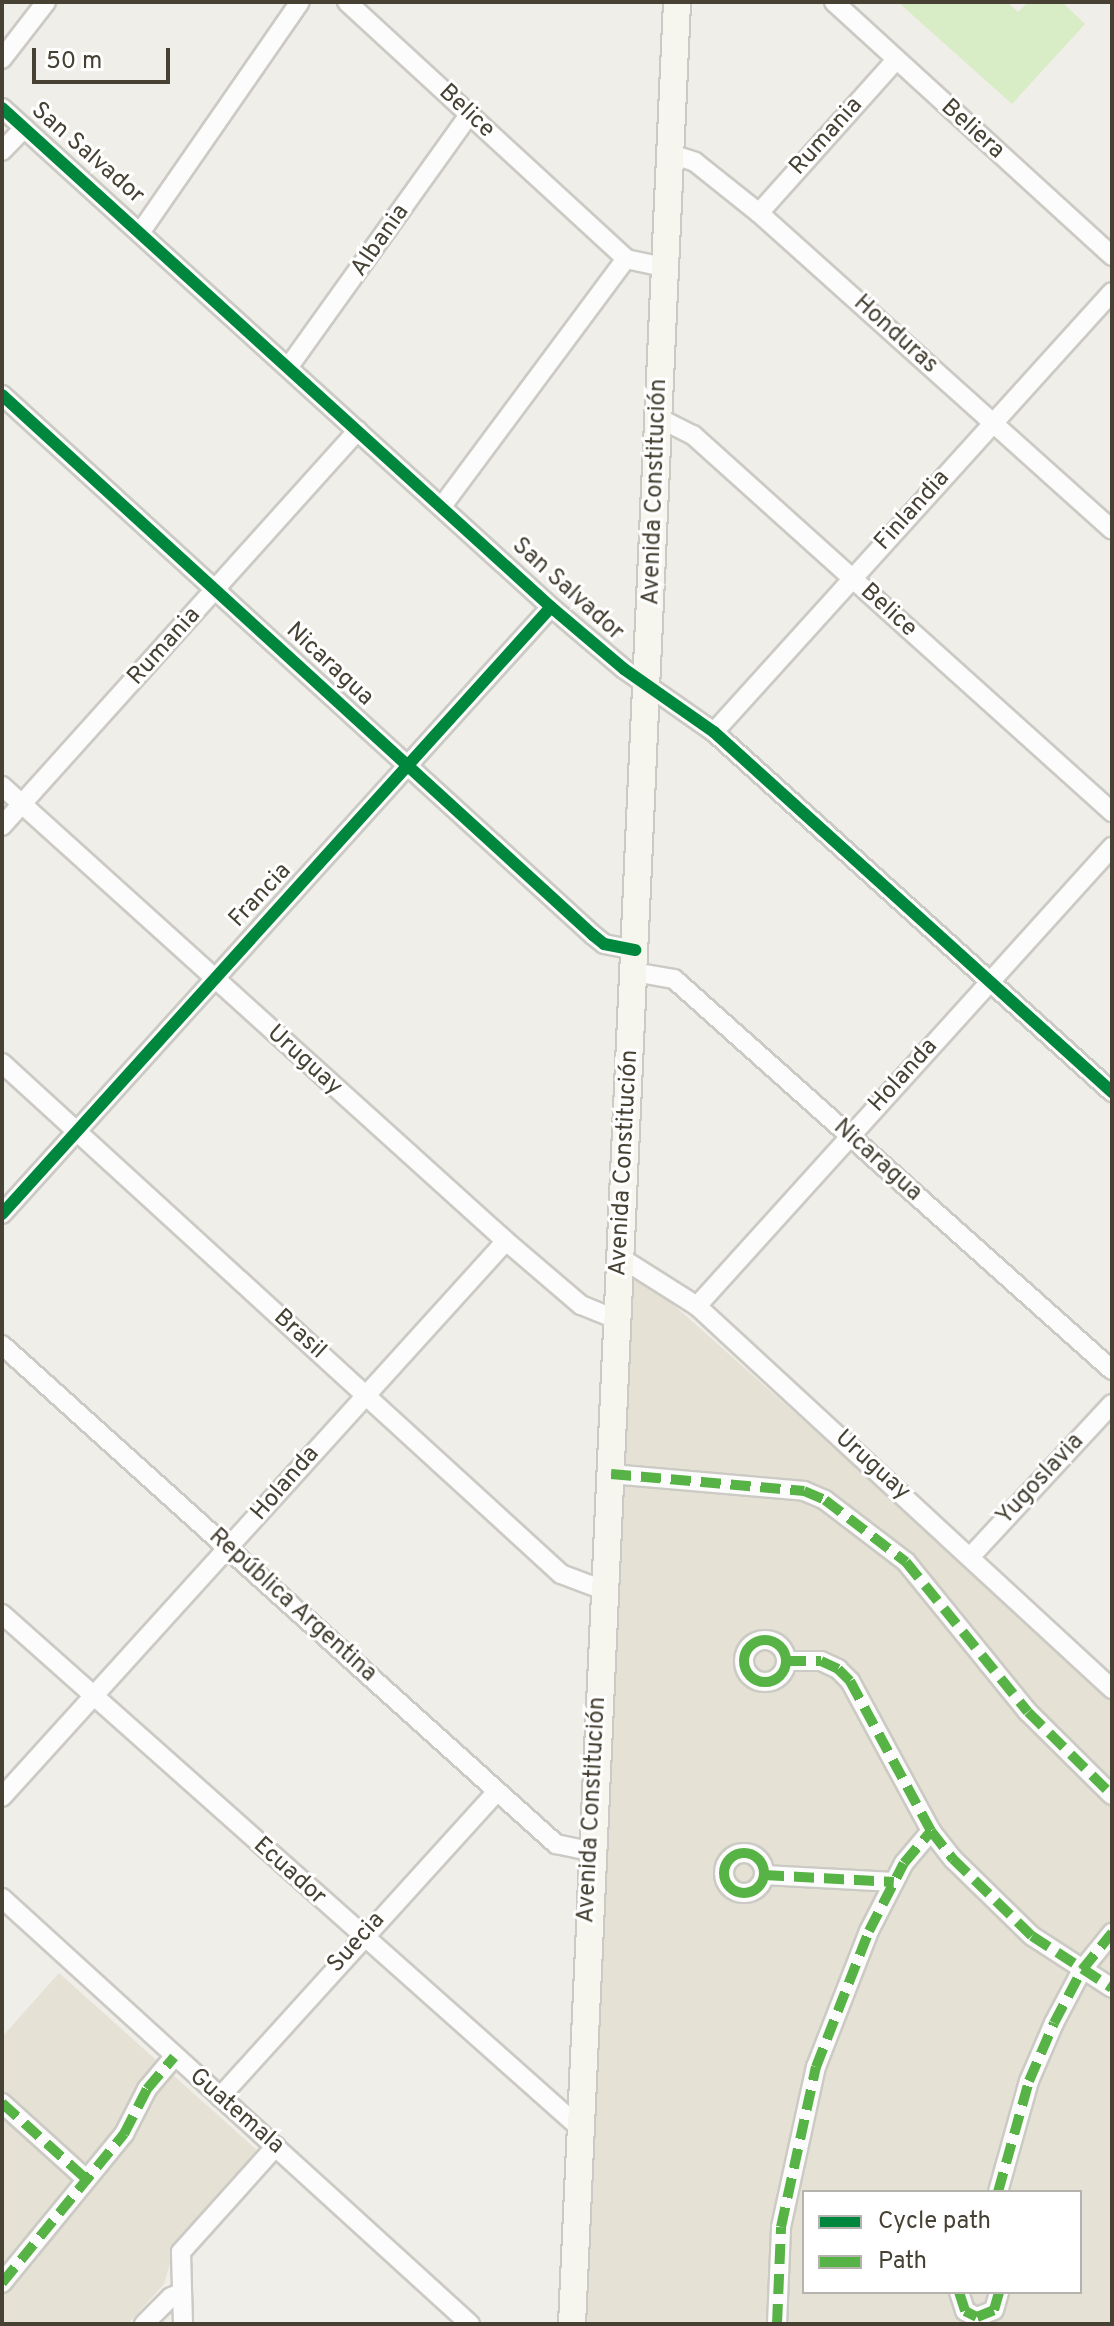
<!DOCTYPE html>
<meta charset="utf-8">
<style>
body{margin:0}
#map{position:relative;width:1114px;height:2326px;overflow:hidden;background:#f0eee8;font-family:Overpass,sans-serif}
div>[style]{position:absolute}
.residential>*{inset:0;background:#e5e1d5}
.green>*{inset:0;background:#d8ecc5}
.roads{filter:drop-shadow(2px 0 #cccac4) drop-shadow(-2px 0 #cccac4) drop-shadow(0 2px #cccac4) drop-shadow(0 -2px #cccac4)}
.minor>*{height:18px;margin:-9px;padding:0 9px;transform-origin:9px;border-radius:9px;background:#fdfcfc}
.minor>.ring{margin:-9px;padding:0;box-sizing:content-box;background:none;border:18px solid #fdfcfc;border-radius:50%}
.secondary>*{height:26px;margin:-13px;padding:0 13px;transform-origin:13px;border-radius:13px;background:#f6f5ee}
.quiet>*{height:10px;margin-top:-5px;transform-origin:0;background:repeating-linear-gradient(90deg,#57b346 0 20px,transparent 0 30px)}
.quiet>.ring{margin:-5px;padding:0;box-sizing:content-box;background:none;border:10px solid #57b346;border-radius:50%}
.cycleway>*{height:12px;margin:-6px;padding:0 6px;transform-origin:6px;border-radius:6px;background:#00873e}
span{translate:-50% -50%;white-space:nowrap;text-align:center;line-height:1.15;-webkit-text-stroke:6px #fff;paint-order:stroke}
.street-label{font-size:24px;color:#464133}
.frame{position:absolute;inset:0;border:4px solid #464133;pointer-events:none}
.legend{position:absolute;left:802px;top:2190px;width:280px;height:104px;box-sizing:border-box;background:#fff;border:2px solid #b5b3ad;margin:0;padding:10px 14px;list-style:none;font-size:24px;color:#464133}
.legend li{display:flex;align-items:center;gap:16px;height:40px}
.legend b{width:40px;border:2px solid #b5b3ad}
.scale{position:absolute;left:32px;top:48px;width:138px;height:36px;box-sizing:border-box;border:4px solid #464133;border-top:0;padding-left:10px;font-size:24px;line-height:28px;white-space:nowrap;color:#464133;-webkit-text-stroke:6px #fff;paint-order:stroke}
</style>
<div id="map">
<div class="residential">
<div style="clip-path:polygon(evenodd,621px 1258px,1112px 1695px,1112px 2324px,572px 2324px,621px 1258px,804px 2192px,1080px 2192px,1080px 2292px,804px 2292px,804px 2192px)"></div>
<div style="clip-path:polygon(59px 1973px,259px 2152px,175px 2246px,164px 2284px,128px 2324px,2px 2324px,2px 2037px)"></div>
</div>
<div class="green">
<div style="clip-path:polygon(898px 2px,1007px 2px,1018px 12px,1028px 2px,1062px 2px,1085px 24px,1012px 104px)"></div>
</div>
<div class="roads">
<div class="minor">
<div style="left:347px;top:2px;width:379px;rotate:42.6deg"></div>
<div style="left:626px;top:259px;width:39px;rotate:12deg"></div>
<div style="left:834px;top:2px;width:377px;rotate:42.4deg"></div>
<div style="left:2px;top:59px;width:72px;rotate:-52.3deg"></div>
<div style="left:2px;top:108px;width:742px;rotate:42.27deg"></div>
<div style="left:551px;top:607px;width:96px;rotate:40.3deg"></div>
<div style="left:624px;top:669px;width:110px;rotate:35deg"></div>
<div style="left:714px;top:732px;width:537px;rotate:42.13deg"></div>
<div style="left:2px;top:151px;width:32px;rotate:-46deg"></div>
<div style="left:668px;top:153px;width:28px;rotate:18deg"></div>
<div style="left:695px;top:162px;width:82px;rotate:38.6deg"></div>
<div style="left:759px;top:213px;width:474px;rotate:41.9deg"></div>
<div style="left:759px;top:213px;width:205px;rotate:-48.2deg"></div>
<div style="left:142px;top:230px;width:277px;rotate:-55.3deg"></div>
<div style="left:290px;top:365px;width:307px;rotate:-54.4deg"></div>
<div style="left:2px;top:395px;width:801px;rotate:42.42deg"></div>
<div style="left:593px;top:935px;width:14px;rotate:39deg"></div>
<div style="left:604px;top:944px;width:32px;rotate:11deg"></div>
<div style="left:659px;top:418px;width:38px;rotate:27deg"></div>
<div style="left:693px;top:435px;width:564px;rotate:41.98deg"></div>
<div style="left:443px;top:505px;width:307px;rotate:-53.4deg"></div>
<div style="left:714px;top:732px;width:593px;rotate:-47.87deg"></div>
<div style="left:2px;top:786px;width:679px;rotate:42.08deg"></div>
<div style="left:506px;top:1241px;width:99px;rotate:40.5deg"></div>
<div style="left:581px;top:1305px;width:40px;rotate:22deg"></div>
<div style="left:2px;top:826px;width:532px;rotate:-48.04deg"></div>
<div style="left:634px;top:972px;width:41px;rotate:9.9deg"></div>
<div style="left:674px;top:979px;width:587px;rotate:41.76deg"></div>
<div style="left:2px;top:1063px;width:757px;rotate:42.43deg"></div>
<div style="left:561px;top:1574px;width:48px;rotate:20.7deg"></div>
<div style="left:2px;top:1214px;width:818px;rotate:-47.87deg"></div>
<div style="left:621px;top:1258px;width:90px;rotate:32.3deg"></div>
<div style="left:697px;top:1306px;width:565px;rotate:42.7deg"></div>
<div style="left:697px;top:1306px;width:619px;rotate:-47.88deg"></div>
<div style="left:2px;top:1345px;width:746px;rotate:42.01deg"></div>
<div style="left:556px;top:1844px;width:34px;rotate:12deg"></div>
<div style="left:611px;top:1474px;width:194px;rotate:5deg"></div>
<div style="left:804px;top:1491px;width:23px;rotate:23deg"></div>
<div style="left:825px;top:1500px;width:102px;rotate:37.4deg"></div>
<div style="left:906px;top:1562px;width:193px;rotate:50.9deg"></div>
<div style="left:1028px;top:1712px;width:118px;rotate:44.7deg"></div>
<div style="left:971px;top:1556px;width:207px;rotate:-47.2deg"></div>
<div style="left:2px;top:1614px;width:772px;rotate:41.64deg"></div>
<div class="ring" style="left:744px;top:1640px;width:24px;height:24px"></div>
<div style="left:786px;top:1661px;width:35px"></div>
<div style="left:821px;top:1661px;width:19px;rotate:25deg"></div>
<div style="left:838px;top:1669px;width:17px;rotate:45deg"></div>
<div style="left:850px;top:1681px;width:170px;rotate:61.6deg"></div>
<div style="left:931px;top:1831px;width:36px;rotate:52deg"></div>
<div style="left:953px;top:1859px;width:110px;rotate:44.3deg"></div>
<div style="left:1032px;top:1936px;width:95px;rotate:33deg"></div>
<div style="left:2px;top:1797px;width:750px;rotate:-47.81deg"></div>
<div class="ring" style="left:724px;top:1853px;width:22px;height:22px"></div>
<div style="left:764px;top:1875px;width:130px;rotate:3.1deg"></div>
<div style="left:2px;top:1898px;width:633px;rotate:42.31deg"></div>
<div style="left:220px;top:2097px;width:412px;rotate:-47.8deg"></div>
<div style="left:2px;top:2103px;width:112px;rotate:42.1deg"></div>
<div style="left:998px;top:2192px;width:115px;rotate:-74.4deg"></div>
<div style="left:1029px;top:2081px;width:63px;rotate:-66.7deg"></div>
<div style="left:1054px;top:2023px;width:60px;rotate:-62.2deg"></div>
<div style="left:1082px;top:1970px;width:48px;rotate:-51deg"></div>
<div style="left:2px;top:2283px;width:193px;rotate:-50.7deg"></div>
<div style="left:124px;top:2134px;width:51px;rotate:-62.9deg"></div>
<div style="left:147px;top:2089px;width:42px;rotate:-49.8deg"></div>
<div style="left:959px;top:2292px;width:20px;rotate:72deg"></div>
<div style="left:965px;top:2311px;width:13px;rotate:27deg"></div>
<div style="left:977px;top:2317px;width:18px;rotate:-22deg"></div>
<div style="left:994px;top:2310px;width:19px;rotate:-74deg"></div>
<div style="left:144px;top:2324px;width:38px;rotate:-45deg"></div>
<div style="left:171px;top:2297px;width:11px;rotate:-22deg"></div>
<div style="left:183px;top:2324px;width:72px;rotate:-91.6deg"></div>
<div style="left:181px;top:2252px;width:142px;rotate:-48.1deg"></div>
<div style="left:777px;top:2324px;width:97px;rotate:-87.6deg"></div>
<div style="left:781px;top:2227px;width:164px;rotate:-77.7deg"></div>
<div style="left:816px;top:2067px;width:146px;rotate:-68.7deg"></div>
<div style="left:869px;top:1931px;width:76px;rotate:-62.8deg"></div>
<div style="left:904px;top:1863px;width:42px;rotate:-49.8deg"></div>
</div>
<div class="secondary">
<div style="left:572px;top:2324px;width:2324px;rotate:-87.41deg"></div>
</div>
</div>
<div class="quiet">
<div style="left:611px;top:1474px;width:194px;rotate:5deg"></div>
<div style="left:804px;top:1491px;width:23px;rotate:23deg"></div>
<div style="left:825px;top:1500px;width:102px;rotate:37.4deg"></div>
<div style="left:906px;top:1562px;width:193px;rotate:50.9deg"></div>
<div style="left:1028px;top:1712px;width:118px;rotate:44.7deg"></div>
<div class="ring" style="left:744px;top:1640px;width:32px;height:32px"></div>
<div style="left:786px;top:1661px;width:35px"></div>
<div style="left:821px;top:1661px;width:19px;rotate:25deg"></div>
<div style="left:838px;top:1669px;width:17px;rotate:45deg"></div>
<div style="left:850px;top:1681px;width:170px;rotate:61.6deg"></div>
<div style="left:931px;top:1831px;width:36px;rotate:52deg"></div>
<div style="left:953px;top:1859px;width:110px;rotate:44.3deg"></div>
<div style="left:1032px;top:1936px;width:95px;rotate:33deg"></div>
<div class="ring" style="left:724px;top:1853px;width:30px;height:30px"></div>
<div style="left:764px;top:1875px;width:130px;rotate:3.1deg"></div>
<div style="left:2px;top:2103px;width:112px;rotate:42.1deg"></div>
<div style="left:998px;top:2192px;width:115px;rotate:-74.4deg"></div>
<div style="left:1029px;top:2081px;width:63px;rotate:-66.7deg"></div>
<div style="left:1054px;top:2023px;width:60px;rotate:-62.2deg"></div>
<div style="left:1082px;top:1970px;width:48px;rotate:-51deg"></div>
<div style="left:2px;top:2283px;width:193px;rotate:-50.7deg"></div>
<div style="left:124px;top:2134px;width:51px;rotate:-62.9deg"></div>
<div style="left:147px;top:2089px;width:42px;rotate:-49.8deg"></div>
<div style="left:959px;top:2292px;width:20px;rotate:72deg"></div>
<div style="left:965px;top:2311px;width:13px;rotate:27deg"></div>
<div style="left:977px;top:2317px;width:18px;rotate:-22deg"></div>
<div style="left:994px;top:2310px;width:19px;rotate:-74deg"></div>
<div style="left:777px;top:2324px;width:97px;rotate:-87.6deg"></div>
<div style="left:781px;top:2227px;width:164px;rotate:-77.7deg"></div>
<div style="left:816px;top:2067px;width:146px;rotate:-68.7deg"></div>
<div style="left:869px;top:1931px;width:76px;rotate:-62.8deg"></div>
<div style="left:904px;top:1863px;width:42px;rotate:-49.8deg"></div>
</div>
<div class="cycleway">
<div style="left:2px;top:108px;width:742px;rotate:42.27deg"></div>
<div style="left:551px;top:607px;width:96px;rotate:40.3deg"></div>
<div style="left:624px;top:669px;width:110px;rotate:35deg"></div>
<div style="left:714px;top:732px;width:537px;rotate:42.13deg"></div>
<div style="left:2px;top:395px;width:801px;rotate:42.42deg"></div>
<div style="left:593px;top:935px;width:14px;rotate:39deg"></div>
<div style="left:604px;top:944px;width:32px;rotate:11deg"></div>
<div style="left:2px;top:1214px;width:818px;rotate:-47.87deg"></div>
</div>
<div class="street-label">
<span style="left:466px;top:112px;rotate:43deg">Belice</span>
<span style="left:972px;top:130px;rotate:42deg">Beliera</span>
<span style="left:827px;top:137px;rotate:-48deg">Rumania</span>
<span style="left:87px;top:154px;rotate:41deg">San Salvador</span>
<span style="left:381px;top:241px;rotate:-55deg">Albania</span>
<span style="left:895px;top:335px;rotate:42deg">Honduras</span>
<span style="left:656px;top:492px;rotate:-88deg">Avenida Constitución</span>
<span style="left:913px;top:511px;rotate:-48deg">Finlandia</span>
<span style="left:567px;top:590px;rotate:42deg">San Salvador</span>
<span style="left:888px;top:611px;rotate:42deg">Belice</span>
<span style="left:165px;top:647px;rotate:-48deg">Rumania</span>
<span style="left:329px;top:665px;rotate:43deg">Nicaragua</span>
<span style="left:261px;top:896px;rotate:-47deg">Francia</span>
<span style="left:304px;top:1061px;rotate:42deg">Uruguay</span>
<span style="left:904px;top:1076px;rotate:-48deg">Holanda</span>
<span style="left:877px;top:1161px;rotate:42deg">Nicaragua</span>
<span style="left:625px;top:1163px;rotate:-87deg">Avenida Constitución</span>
<span style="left:299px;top:1335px;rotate:42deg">Brasil</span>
<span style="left:872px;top:1466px;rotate:42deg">Uruguay</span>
<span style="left:1041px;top:1480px;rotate:-47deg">Yugoslavia</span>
<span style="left:286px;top:1484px;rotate:-49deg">Holanda</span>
<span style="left:292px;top:1606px;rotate:42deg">República Argentina</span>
<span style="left:593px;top:1810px;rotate:-87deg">Avenida Constitución</span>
<span style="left:289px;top:1872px;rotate:42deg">Ecuador</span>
<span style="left:357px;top:1943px;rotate:-48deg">Suecia</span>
<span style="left:236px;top:2112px;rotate:41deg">Guatemala</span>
</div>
<div class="frame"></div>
<ul class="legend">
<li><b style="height:10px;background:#00873e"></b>Cycle path</li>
<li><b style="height:10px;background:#57b346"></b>Path</li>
</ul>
<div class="scale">50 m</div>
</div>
